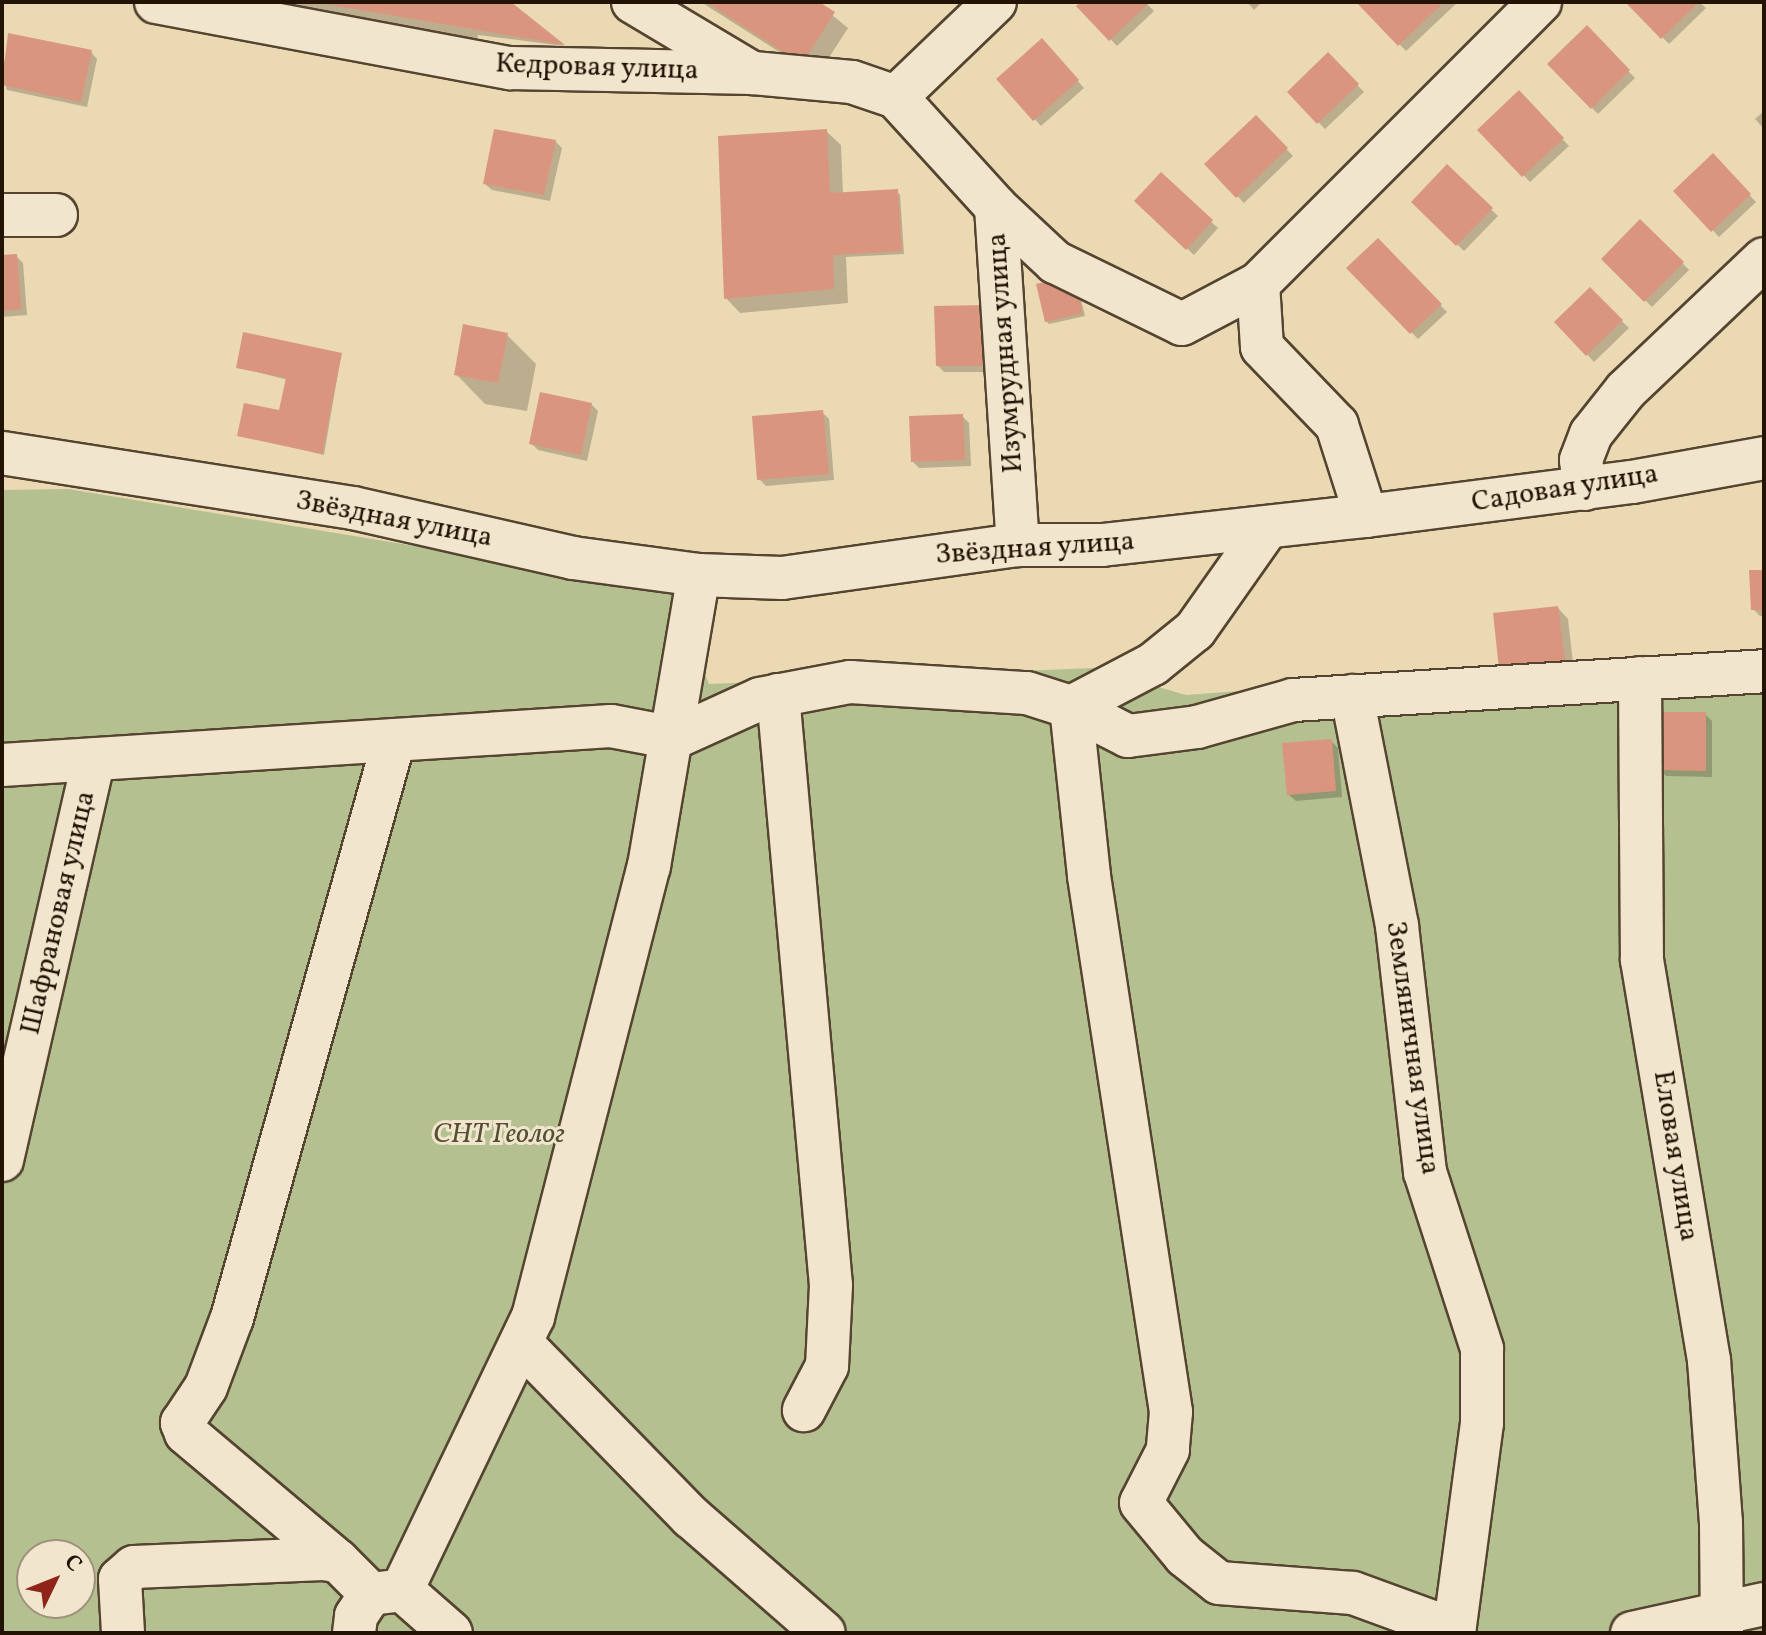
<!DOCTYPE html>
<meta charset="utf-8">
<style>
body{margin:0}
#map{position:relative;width:1766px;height:1635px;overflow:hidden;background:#ead9b2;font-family:Vollkorn,serif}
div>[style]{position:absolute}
.green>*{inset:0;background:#b4c08f}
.shadow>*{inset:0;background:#0003}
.building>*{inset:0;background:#da957f}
.roads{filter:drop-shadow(2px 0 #544430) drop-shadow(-2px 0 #544430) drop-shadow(0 2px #544430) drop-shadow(0 -2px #544430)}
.minor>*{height:42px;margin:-21px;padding:0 21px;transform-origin:21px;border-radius:21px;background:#f1e6cd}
span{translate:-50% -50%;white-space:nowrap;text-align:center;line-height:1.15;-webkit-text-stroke:6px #f1e6cd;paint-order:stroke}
.street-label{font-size:28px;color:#221304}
.park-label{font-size:28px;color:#555035;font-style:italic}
.frame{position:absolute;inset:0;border:4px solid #221304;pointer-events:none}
.north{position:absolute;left:16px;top:1539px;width:80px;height:80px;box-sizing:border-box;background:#f1e6cd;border:2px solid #9e927d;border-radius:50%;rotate:47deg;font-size:22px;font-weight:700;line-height:32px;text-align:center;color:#221304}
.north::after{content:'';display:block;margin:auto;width:28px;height:36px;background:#8f2418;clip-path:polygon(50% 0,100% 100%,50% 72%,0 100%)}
</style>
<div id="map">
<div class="green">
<div style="clip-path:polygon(evenodd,68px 489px,670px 588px,709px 684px,1093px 668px,1186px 695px,1764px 652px,1764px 1633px,2px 1633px,2px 490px,68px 489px,32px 1555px,80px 1555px,80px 1603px,32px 1603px,32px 1555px)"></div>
</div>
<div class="shadow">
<div style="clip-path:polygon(259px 2px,508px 2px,564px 46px,478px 35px,476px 44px)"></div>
<div style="clip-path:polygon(701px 2px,816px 2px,848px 28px,817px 76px)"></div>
<div style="clip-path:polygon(1084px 2px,1145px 2px,1154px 11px,1117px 46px,1079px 6px)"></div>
<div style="clip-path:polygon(1247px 2px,1262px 2px,1254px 10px)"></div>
<div style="clip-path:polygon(1359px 2px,1458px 2px,1406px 51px)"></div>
<div style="clip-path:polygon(1628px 2px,1699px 2px,1706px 8px,1669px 44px)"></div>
<div style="clip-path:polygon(1587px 28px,1635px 78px,1598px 114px,1549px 64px)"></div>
<div style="clip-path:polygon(10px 35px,91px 52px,97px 59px,87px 107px,7px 90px,2px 73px)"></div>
<div style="clip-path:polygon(1048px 48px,1084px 88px,1041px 126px,999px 79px)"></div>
<div style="clip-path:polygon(1328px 55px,1364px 92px,1325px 129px,1289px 92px)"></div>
<div style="clip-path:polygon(1518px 93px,1569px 146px,1530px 182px,1480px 130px)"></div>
<div style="clip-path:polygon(1764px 111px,1764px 129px,1755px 119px)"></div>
<div style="clip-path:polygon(1256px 117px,1293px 156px,1244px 203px,1207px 164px)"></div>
<div style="clip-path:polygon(826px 131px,841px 145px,843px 194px,900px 194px,904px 254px,846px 257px,848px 303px,740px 313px,726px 298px)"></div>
<div style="clip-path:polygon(555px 141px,562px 148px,550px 201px,492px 190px,485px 184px)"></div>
<div style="clip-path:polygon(1713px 156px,1756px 202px,1719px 237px,1676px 191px)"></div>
<div style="clip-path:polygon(1447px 167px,1498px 216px,1464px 251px,1414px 202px)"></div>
<div style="clip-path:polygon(1161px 175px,1218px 228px,1194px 255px,1136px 201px)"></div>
<div style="clip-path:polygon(1641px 221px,1689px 270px,1652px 307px,1603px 259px)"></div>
<div style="clip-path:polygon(1378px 240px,1447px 312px,1418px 339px,1349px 268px)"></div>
<div style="clip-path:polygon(16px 256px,23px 263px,27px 315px,2px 317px,2px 257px)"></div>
<div style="clip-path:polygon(1076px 280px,1085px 316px,1049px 324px,1046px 321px)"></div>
<div style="clip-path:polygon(1590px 290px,1629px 328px,1594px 362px,1557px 322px)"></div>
<div style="clip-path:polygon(994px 314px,995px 372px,944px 372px,938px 366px)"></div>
<div style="clip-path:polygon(507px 335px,536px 364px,527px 411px,485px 404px,456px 374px)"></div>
<div style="clip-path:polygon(341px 355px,324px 455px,240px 435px,281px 413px,288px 380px,238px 367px)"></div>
<div style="clip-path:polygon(591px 404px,598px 411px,587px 461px,538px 450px,531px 443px)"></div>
<div style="clip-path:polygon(822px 412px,829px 419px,834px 480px,766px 486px,759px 479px)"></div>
<div style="clip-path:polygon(962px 416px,969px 423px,971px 466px,919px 468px,912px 461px)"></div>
<div style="clip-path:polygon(1764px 572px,1764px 616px,1760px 616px,1753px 609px)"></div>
<div style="clip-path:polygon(1558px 608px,1568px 619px,1574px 672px,1512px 679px)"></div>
<div style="clip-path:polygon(1705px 714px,1712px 721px,1712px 777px,1666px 776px,1660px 770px)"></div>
<div style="clip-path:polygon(1331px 741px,1338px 748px,1342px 797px,1296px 801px,1289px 795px)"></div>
</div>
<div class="building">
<div style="clip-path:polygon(511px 2px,565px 45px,320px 3px,320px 2px)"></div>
<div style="clip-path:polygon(706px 2px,819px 2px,835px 12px,802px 64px)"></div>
<div style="clip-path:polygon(1081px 2px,1150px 2px,1109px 41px,1076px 6px)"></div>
<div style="clip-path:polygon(1356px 2px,1444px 2px,1398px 46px)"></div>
<div style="clip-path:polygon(1625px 2px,1699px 2px,1661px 39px)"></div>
<div style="clip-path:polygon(1587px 25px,1630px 70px,1591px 109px,1547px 64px)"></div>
<div style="clip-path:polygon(8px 33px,92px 50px,81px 102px,2px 85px)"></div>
<div style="clip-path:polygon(1042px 38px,1079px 80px,1033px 121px,996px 79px)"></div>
<div style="clip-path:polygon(1328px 52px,1359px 84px,1317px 124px,1287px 92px)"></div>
<div style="clip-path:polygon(1519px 90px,1564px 138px,1522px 177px,1477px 130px)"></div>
<div style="clip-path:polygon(1256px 115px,1288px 148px,1236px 198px,1204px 164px)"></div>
<div style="clip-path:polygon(494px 129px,556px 140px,544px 195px,483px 184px)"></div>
<div style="clip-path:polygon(827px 129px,830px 193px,898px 189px,902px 251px,833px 255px,834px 289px,724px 299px,718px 136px)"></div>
<div style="clip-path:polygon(1713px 153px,1751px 194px,1711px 232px,1673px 191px)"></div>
<div style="clip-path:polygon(1447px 164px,1493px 208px,1456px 246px,1411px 202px)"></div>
<div style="clip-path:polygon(1161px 172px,1213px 220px,1186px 250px,1134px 201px)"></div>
<div style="clip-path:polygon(1640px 219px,1684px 262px,1644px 302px,1601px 259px)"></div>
<div style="clip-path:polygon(1378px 238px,1442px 304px,1410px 334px,1346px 268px)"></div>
<div style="clip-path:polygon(17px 254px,21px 309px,2px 311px,2px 255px)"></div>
<div style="clip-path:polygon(1074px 275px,1083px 313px,1045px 322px,1036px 284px)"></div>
<div style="clip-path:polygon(1590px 287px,1623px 320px,1586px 356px,1554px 322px)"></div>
<div style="clip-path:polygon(988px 305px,989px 366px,936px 366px,934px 306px)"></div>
<div style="clip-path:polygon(463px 324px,508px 333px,498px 383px,454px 375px)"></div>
<div style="clip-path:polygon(243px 332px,342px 353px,322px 454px,237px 436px,244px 403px,279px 410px,286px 378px,236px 368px)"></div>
<div style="clip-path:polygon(540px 392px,592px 403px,581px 455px,529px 444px)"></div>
<div style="clip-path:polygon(823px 410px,829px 474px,757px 480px,752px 416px)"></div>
<div style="clip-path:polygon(963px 414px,965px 460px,911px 462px,909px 416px)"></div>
<div style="clip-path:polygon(1749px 570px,1764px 570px,1764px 610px,1751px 610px)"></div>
<div style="clip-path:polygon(1558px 606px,1565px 662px,1499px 669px,1493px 613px)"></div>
<div style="clip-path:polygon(1658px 712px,1706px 712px,1706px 771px,1658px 770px)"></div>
<div style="clip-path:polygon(1332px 739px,1336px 791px,1287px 795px,1282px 743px)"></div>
</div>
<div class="roads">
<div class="minor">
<div style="left:156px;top:2px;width:360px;rotate:10.6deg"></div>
<div style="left:510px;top:68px;width:243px;rotate:1.2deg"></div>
<div style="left:753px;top:73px;width:99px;rotate:5.2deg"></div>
<div style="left:852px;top:82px;width:46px;rotate:18.8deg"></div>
<div style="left:896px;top:97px;width:149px;rotate:47.7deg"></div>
<div style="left:996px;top:207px;width:339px;rotate:86.3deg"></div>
<div style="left:633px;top:2px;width:139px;rotate:30.8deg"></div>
<div style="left:896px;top:97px;width:137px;rotate:-43.8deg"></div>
<div style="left:996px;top:207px;width:81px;rotate:43deg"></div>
<div style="left:1055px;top:262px;width:141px;rotate:26deg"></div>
<div style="left:1182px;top:324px;width:86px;rotate:-27.8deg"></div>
<div style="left:2px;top:215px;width:54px"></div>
<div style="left:2px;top:453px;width:355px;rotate:8.9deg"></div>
<div style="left:353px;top:508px;width:226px;rotate:12.8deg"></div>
<div style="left:573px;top:558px;width:127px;rotate:7.7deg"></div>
<div style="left:699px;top:575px;width:83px;rotate:2.1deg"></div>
<div style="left:782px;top:578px;width:238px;rotate:-8deg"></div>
<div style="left:1018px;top:545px;width:84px"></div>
<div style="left:1102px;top:545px;width:266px;rotate:-6.3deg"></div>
<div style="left:1366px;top:516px;width:96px;rotate:-107.7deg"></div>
<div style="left:1337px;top:425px;width:108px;rotate:-133.9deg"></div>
<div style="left:1262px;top:347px;width:63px;rotate:-93.6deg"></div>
<div style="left:1258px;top:284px;width:399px;rotate:-45deg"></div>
<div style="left:1585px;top:489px;width:29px;rotate:-98deg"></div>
<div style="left:1581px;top:460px;width:28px;rotate:-69deg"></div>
<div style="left:1591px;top:434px;width:56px;rotate:-51.5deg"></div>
<div style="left:1626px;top:390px;width:190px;rotate:-43.5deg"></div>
<div style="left:1366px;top:516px;width:268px;rotate:-7.3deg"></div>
<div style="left:1632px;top:482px;width:134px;rotate:-10.3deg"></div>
<div style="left:1267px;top:528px;width:125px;rotate:125.2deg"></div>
<div style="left:1195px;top:630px;width:54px;rotate:141deg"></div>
<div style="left:1153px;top:664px;width:93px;rotate:152.3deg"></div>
<div style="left:1071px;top:707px;width:170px;rotate:83.9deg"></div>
<div style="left:1089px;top:876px;width:542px;rotate:81.3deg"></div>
<div style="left:1171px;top:1412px;width:38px;rotate:95deg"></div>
<div style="left:1168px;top:1450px;width:59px;rotate:117deg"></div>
<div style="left:1141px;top:1503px;width:69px;rotate:50.3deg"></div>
<div style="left:1185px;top:1556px;width:43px;rotate:38.5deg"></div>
<div style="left:1219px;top:1583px;width:134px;rotate:4.3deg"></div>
<div style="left:1353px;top:1593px;width:108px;rotate:20.1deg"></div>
<div style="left:1640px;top:678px;width:282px;rotate:89.6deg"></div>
<div style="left:1642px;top:960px;width:406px;rotate:80.5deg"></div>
<div style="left:1709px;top:1360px;width:162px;rotate:85.8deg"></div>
<div style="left:1721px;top:1522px;width:111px;rotate:89.5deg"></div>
<div style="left:778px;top:695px;width:592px;rotate:84.87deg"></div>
<div style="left:831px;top:1285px;width:81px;rotate:92.8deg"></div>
<div style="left:827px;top:1366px;width:50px;rotate:117.6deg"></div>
<div style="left:1352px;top:696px;width:234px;rotate:78.9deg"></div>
<div style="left:1397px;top:926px;width:248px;rotate:83.5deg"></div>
<div style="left:1425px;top:1172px;width:186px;rotate:72.1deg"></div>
<div style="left:1482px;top:1349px;width:74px;rotate:90deg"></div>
<div style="left:1482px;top:1423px;width:212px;rotate:97.6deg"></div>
<div style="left:2px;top:765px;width:610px;rotate:-3.66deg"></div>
<div style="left:611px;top:726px;width:64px;rotate:10.8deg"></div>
<div style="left:674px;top:738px;width:94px;rotate:-24.4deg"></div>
<div style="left:760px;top:699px;width:92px;rotate:-10.7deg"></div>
<div style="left:850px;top:682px;width:177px;rotate:3.6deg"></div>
<div style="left:1027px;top:693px;width:46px;rotate:17.7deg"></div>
<div style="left:1071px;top:707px;width:64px;rotate:27deg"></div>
<div style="left:1128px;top:736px;width:70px;rotate:-7.4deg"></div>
<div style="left:1197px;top:727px;width:100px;rotate:-15.7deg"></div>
<div style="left:1293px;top:700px;width:472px;rotate:-3.5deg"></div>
<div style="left:2px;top:1160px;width:411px;rotate:-77.1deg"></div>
<div style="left:522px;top:1344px;width:242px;rotate:45.7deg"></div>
<div style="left:691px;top:1517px;width:176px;rotate:41.1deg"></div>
<div style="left:338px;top:1561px;width:199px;rotate:-139.9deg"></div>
<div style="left:186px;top:1433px;width:11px;rotate:-112deg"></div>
<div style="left:182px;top:1423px;width:43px;rotate:-56.3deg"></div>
<div style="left:206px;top:1387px;width:74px;rotate:-69.4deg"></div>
<div style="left:232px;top:1318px;width:600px;rotate:-74.34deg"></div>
<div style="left:402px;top:1590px;width:303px;rotate:-64.4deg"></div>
<div style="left:533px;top:1317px;width:466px;rotate:-75.6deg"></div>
<div style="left:649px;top:866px;width:295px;rotate:-80.3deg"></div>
<div style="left:123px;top:1633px;width:54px;rotate:-93.2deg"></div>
<div style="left:120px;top:1579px;width:18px;rotate:-41deg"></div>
<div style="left:134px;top:1567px;width:189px;rotate:-2.4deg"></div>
<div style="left:323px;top:1559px;width:15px;rotate:8deg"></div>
<div style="left:338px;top:1561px;width:47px;rotate:45deg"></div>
<div style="left:354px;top:1633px;width:17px;rotate:-83deg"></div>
<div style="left:356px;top:1616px;width:27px;rotate:-56deg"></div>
<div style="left:371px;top:1594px;width:31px;rotate:-7deg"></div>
<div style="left:402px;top:1590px;width:65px;rotate:41.3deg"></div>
<div style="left:1632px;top:1633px;width:135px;rotate:-12.4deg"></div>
</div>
</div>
<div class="street-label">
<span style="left:597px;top:68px;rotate:2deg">Кедровая улица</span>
<span style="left:1006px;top:353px;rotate:-94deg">Изумрудная улица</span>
<span style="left:1565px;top:489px;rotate:-9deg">Садовая улица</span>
<span style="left:394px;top:520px;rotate:11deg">Звёздная улица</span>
<span style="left:1035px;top:549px;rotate:-4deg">Звёздная улица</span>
<span style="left:59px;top:913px;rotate:-77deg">Шафрановая улица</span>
<span style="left:1412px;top:1048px;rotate:82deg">Земляничная улица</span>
<span style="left:1675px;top:1156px;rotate:81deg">Еловая улица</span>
</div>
<div class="park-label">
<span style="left:499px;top:1135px">СНТ Геолог</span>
</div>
<div class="frame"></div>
<div class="north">С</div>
</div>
